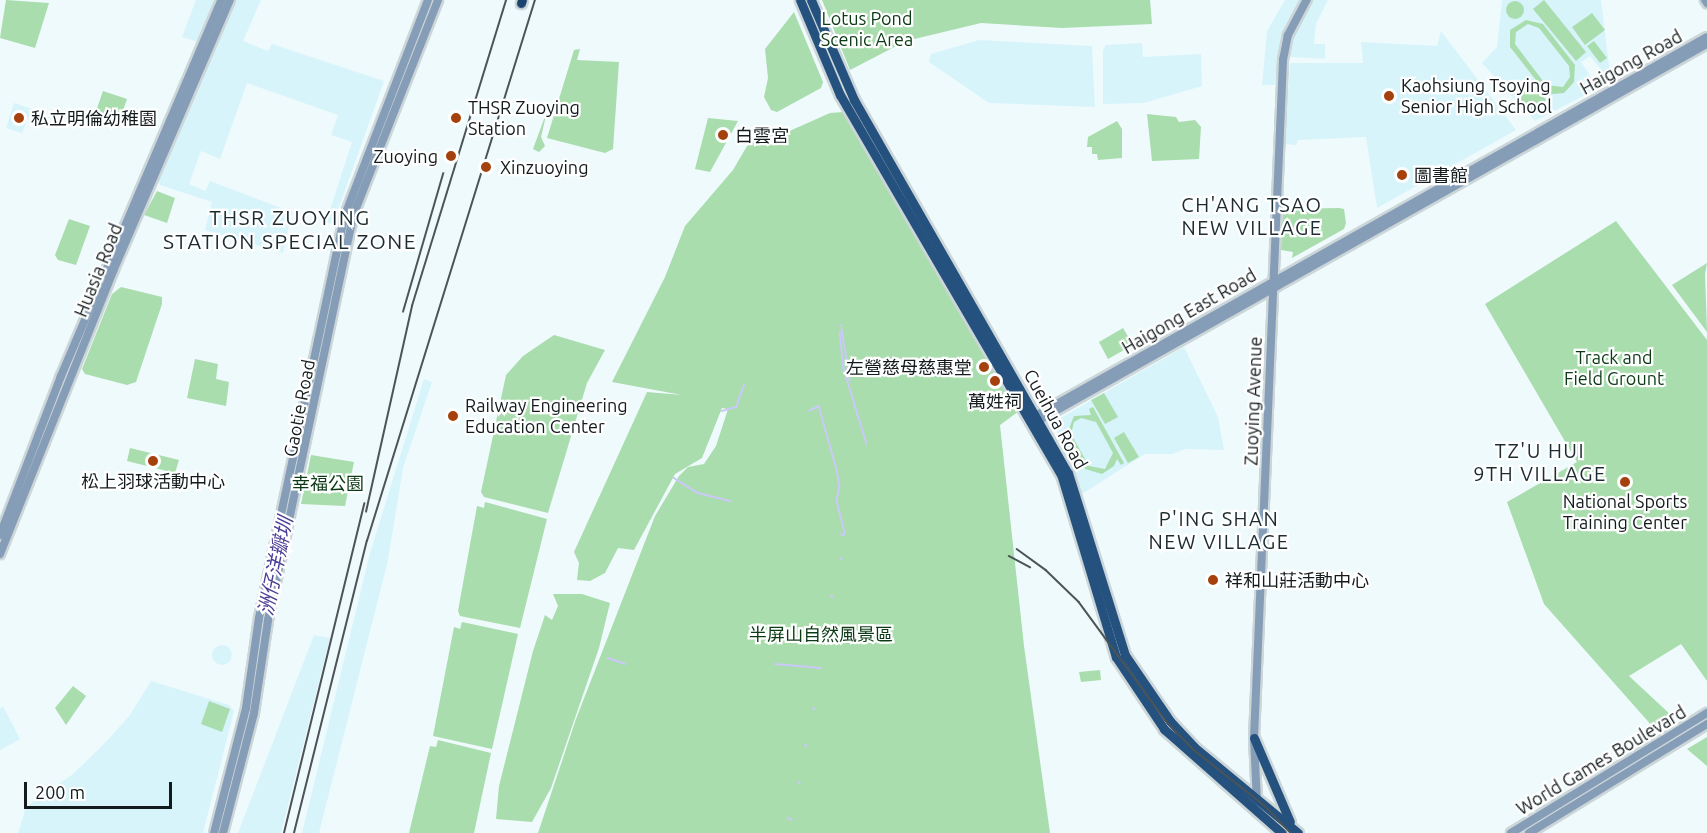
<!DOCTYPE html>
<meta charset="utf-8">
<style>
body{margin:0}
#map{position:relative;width:1707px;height:833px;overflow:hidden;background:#effafd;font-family:Ubuntu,"Noto Sans TC",sans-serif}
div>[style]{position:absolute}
.built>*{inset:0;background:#d7f4fb}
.round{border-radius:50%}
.green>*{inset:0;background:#a9ddad}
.stream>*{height:1.5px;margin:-0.75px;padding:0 0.75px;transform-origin:0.75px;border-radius:0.75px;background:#cac9f7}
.roads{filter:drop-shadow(2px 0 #ccd6d9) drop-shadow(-2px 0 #ccd6d9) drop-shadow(0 2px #ccd6d9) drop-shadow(0 -2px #ccd6d9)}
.tertiary>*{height:8px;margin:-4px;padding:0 4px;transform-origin:4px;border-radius:4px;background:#859db7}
.primary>*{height:9px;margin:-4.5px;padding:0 4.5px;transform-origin:4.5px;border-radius:4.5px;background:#24517e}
.trunk>*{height:9px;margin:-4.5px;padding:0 4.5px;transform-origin:4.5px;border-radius:4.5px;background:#18446e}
.rail>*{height:1.5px;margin:-0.75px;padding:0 0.75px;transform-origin:0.75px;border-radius:0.75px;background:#4c5456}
.dots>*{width:16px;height:16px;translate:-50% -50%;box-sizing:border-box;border:3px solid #fff;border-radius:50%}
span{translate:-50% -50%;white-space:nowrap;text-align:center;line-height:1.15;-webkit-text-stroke:4.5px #fff;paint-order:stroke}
.park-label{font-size:18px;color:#0b3a15}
.street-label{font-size:18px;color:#141b1d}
.poi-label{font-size:18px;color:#141b1d}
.left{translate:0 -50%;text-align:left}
.right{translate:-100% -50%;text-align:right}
.neighbourhood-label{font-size:20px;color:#1d2c30;letter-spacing:1.5px}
.water-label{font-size:20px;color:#4c3f96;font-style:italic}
.quarter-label{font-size:21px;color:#1d2c30;letter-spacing:1.5px}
.scale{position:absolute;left:24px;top:782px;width:148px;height:27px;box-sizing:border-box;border:3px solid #141b1d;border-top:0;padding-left:8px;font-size:18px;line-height:21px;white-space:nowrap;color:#141b1d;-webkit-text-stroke:4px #fff;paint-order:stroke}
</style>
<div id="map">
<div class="built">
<div style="clip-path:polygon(196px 0,261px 0,243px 41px,268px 51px,272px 44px,384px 81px,333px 224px,326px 222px,352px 142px,331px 135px,338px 115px,247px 83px,220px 159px,201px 151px,189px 184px,205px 191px,210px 181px,292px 212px,283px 253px,205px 230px,212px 202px,160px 185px,158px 179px,186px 115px,173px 109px,199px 42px,182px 37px)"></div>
<div style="clip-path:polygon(1285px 0,1328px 0,1316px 24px,1314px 44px,1325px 44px,1325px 59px,1278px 56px,1277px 85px,1262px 85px,1267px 31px)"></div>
<div style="clip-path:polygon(1502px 0,1601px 0,1611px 82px,1590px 56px,1581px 62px,1591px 77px,1585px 82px,1591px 92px,1535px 121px,1482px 63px,1497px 47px)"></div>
<div style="clip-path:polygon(1441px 31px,1516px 130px,1377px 208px,1366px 137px,1298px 140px,1296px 145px,1284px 144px,1290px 63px,1363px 63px,1361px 42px,1437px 46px)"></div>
<div style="clip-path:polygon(979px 40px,1092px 46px,1095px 107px,989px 103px,929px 62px,931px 54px)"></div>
<div style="clip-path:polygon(1142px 43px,1143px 57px,1201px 54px,1202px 86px,1144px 103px,1103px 104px,1103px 50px,1106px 45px)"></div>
<div style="clip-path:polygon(14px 103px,32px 109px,22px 133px,6px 128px)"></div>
<div style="clip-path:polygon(1184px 347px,1218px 417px,1224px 450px,1185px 449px,1172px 454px,1145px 454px,1082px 494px,1057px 438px,1057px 420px)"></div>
<div style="clip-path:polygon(424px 379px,432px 382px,403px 468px,388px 560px,319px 833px,302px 833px,370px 553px)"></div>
<div style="clip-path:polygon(314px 635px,330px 638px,281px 833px,238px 833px)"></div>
<div class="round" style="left:212px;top:645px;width:20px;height:20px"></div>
<div style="clip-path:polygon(151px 681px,229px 705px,234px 711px,203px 833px,18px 833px,26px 807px,73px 774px,105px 743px,130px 715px)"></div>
<div style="clip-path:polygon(3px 706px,20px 739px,0 750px,0 709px)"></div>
</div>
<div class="green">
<div style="clip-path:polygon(6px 0,49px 3px,35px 48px,0 38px)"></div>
<div style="clip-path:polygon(822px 0,1150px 0,1152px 24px,1062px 28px,981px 23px,906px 41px,850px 70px)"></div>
<div style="clip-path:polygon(1544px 0,1586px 52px,1576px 61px,1533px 9px)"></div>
<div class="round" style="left:1506px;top:1px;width:18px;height:18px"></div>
<div style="clip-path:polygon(794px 12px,823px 82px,821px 88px,777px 112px,771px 110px,764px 97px,768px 78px,765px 49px)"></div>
<div style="clip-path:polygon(1592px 13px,1605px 30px,1585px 45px,1572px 27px)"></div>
<div style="clip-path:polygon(evenodd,1526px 20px,1543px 24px,1575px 65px,1574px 82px,1564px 93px,1553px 94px,1543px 89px,1510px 47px,1510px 30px,1526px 20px,1528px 24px,1539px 28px,1569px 66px,1570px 77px,1563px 87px,1546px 85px,1515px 44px,1516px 32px,1528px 24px)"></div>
<div style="clip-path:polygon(1594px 41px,1607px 58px,1600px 63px,1587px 46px)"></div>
<div style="clip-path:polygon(580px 49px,577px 60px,619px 62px,613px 149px,605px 153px,547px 138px,574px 50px)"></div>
<div style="clip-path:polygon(1530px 79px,1546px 100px,1529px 113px,1513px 92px)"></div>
<div style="clip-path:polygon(103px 91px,127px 99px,119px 122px,95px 114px)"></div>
<div style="clip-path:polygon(547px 111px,541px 137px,545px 146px,539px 152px,533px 149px)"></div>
<div style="clip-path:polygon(843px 112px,955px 301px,1023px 408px,1000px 425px,1024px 646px,1050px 833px,538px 833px,576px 719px,655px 516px,679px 476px,688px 467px,704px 464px,716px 446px,728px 409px,722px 408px,702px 458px,675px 474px,634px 550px,618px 548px,605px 573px,590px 581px,577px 580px,579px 563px,574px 552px,647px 392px,682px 395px,612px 382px,665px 277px,685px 226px,733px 170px,747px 146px,754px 138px,785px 133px,830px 113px)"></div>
<div style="clip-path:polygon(1147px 114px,1176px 117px,1179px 122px,1195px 120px,1201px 127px,1199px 159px,1152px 161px)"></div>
<div style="clip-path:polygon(708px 118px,738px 121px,710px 172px,695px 169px)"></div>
<div style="clip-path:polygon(1117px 121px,1122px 129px,1122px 158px,1098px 160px,1097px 154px,1092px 154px,1092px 147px,1087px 147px,1088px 137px)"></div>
<div style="clip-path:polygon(157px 191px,175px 198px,167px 223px,144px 215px)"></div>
<div style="clip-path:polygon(1283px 209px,1339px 208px,1344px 209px,1346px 223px,1344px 229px,1292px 258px,1293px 252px,1281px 250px)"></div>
<div style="clip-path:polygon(69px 219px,90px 226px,76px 265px,58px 260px,55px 255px)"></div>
<div style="clip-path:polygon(1616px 221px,1707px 340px,1707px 681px,1681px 644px,1629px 676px,1672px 716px,1653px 727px,1544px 604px,1507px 502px,1577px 462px,1485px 304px)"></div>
<div style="clip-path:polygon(1707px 263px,1705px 274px,1707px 332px,1672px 285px)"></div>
<div style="clip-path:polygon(121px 287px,162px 297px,162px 304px,136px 382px,127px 385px,85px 374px,82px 369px,112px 294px)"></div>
<div style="clip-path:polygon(1123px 328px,1133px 345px,1108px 359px,1099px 342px)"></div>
<div style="clip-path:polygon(554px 335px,605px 350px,587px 383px,548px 513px,484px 497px,481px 492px,506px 375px,523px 356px)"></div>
<div style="clip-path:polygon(195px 359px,218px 364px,216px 379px,229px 382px,226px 406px,187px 398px)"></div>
<div style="clip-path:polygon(1104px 393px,1118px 417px,1105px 424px,1091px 400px)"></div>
<div style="clip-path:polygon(evenodd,1093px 407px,1124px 463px,1121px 465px,1117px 459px,1114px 466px,1102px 474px,1085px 469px,1067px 434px,1074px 416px,1091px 415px,1089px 409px,1093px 407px,1081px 418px,1096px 422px,1113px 453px,1105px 469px,1089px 466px,1071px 434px,1074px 422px,1081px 418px)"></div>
<div style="clip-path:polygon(1124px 432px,1139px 457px,1128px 463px,1114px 438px)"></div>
<div style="clip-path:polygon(130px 448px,179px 460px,175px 473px,127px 461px)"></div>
<div style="clip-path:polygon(311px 455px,354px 462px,345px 506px,301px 504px)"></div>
<div style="clip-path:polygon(485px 502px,547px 519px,520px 628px,460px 616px,458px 611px,477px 506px,484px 508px)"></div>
<div style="clip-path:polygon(553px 594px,582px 594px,610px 603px,599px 648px,551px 788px,532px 822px,496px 819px,499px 786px,533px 651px,545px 615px,552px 620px,558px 606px)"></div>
<div style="clip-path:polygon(462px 622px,518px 634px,492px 749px,433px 736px,454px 627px,460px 629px)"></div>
<div style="clip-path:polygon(1100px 670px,1101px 680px,1081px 682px,1079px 672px)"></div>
<div style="clip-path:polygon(73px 686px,86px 696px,66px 725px,55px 708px)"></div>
<div style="clip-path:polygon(209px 701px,230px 709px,222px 732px,201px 724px)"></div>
<div style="clip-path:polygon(1707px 737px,1707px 766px,1687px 749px)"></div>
<div style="clip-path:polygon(438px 740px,491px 753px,474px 833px,409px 833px,430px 746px,436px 747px)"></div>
</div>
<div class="stream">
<div style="left:841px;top:325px;width:1px;rotate:90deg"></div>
<div style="left:842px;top:329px;width:52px;rotate:81.1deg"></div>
<div style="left:840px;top:332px;width:37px;rotate:84deg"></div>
<div style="left:844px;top:369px;width:78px;rotate:73deg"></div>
<div style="left:722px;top:411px;width:15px;rotate:-16deg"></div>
<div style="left:736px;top:407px;width:23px;rotate:-70deg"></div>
<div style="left:809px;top:411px;width:11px;rotate:-27deg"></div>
<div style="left:819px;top:406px;width:66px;rotate:74.3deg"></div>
<div style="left:837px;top:470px;width:17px;rotate:80deg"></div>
<div style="left:840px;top:487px;width:14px;rotate:102deg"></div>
<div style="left:837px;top:501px;width:33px;rotate:76deg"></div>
<div style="left:307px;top:415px;width:87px;rotate:-78.7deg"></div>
<div style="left:674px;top:478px;width:28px;rotate:32deg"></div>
<div style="left:698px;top:493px;width:34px;rotate:14deg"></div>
<div style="left:841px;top:534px;width:3px;rotate:18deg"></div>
<div style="left:840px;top:558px;width:2px;rotate:27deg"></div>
<div style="left:831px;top:596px;width:2px;rotate:27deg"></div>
<div style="left:261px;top:630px;width:43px;rotate:-76.6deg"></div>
<div style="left:821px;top:635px;width:3px"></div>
<div style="left:608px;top:658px;width:18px;rotate:19deg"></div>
<div style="left:775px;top:664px;width:46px;rotate:5deg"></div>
<div style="left:254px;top:684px;width:28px;rotate:-84deg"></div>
<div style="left:813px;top:708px;width:2px;rotate:27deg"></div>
<div style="left:243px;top:736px;width:11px;rotate:-80deg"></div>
<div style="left:805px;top:745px;width:2px;rotate:27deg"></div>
<div style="left:798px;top:782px;width:2px;rotate:27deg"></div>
<div style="left:788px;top:818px;width:4px;rotate:27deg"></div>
<div style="left:219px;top:833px;width:89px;rotate:-76.4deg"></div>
</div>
<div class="roads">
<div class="tertiary">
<div style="left:1705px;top:0;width:4px;rotate:56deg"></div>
<div style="left:1032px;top:418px;width:775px;rotate:-29.44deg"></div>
<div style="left:1034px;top:423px;width:772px;rotate:-29.39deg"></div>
<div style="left:0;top:535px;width:170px;rotate:-69deg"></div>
<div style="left:61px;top:376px;width:409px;rotate:-66.9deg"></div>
<div style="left:0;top:554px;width:307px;rotate:-68.2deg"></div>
<div style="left:114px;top:269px;width:293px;rotate:-66.7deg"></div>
<div style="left:1257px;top:802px;width:64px;rotate:-92.7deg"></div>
<div style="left:1254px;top:738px;width:679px;rotate:-87.55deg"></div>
<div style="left:1283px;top:60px;width:25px;rotate:-79deg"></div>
<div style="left:1288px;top:35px;width:40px;rotate:-62deg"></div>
<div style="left:214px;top:833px;width:129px;rotate:-75.6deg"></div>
<div style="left:246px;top:708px;width:91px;rotate:-81.8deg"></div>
<div style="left:259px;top:618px;width:412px;rotate:-78deg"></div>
<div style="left:345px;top:215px;width:230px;rotate:-68.9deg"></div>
<div style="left:223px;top:833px;width:124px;rotate:-75.5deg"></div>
<div style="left:254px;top:713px;width:94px;rotate:-81.4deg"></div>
<div style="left:268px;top:620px;width:413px;rotate:-78.1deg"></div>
<div style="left:353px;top:216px;width:232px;rotate:-68.5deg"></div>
<div style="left:1511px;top:833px;width:230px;rotate:-31.5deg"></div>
<div style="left:1529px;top:833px;width:209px;rotate:-31.5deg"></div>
</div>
<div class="primary">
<div style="left:800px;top:0;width:103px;rotate:67.2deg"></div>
<div style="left:840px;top:95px;width:439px;rotate:59.8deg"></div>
<div style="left:1061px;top:474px;width:191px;rotate:73.3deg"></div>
<div style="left:1116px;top:657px;width:87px;rotate:56.3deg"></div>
<div style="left:1164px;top:729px;width:157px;rotate:41.4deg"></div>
<div style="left:811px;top:0;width:109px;rotate:66.7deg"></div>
<div style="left:854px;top:100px;width:430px;rotate:60.2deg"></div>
<div style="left:1068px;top:473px;width:191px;rotate:72.6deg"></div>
<div style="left:1125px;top:655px;width:80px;rotate:55.7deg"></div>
<div style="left:1170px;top:721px;width:35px;rotate:47deg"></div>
<div style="left:1194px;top:747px;width:135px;rotate:39.6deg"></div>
<div style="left:1254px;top:738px;width:91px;rotate:66.8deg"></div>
</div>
<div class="trunk">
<div style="left:521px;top:3px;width:3px;rotate:-72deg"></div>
</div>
</div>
<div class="rail">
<div style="left:403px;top:312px;width:144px;rotate:-73.8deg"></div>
<div style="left:366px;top:512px;width:211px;rotate:-77.4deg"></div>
<div style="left:412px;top:306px;width:320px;rotate:-72.9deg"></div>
<div style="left:1017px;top:549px;width:36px;rotate:36deg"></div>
<div style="left:1046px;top:570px;width:46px;rotate:44.1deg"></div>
<div style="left:1079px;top:602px;width:147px;rotate:53.8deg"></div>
<div style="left:1166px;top:721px;width:40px;rotate:46deg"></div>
<div style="left:1194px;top:750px;width:89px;rotate:38.2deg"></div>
<div style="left:1264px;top:805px;width:39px;rotate:46deg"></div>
<div style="left:1009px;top:556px;width:24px;rotate:28deg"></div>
<div style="left:284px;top:833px;width:339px;rotate:-76.3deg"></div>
<div style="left:294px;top:833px;width:301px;rotate:-76deg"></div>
<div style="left:367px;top:541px;width:566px;rotate:-72.75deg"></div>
</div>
<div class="dots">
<div style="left:1389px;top:96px;background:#a5410d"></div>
<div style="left:19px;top:118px;background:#a5410d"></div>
<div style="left:456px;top:118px;background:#a5410d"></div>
<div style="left:723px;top:135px;background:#a5410d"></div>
<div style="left:451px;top:156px;background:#a5410d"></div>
<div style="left:486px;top:167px;background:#a5410d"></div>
<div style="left:1402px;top:175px;background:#a5410d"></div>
<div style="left:984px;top:367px;background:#a5410d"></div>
<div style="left:995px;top:381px;background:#a5410d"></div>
<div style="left:453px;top:416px;background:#a5410d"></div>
<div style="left:153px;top:461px;background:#a5410d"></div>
<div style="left:1625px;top:482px;background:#a5410d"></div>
<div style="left:1213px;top:580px;background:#a5410d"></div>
</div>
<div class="park-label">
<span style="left:867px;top:29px">Lotus Pond<br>Scenic Area</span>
<span style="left:1614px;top:368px">Track and<br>Field Grount</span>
<span style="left:328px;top:483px">幸福公園</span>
<span style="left:821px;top:634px">半屏山自然風景區</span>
</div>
<div class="street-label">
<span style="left:1631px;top:62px;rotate:-29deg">Haigong Road</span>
<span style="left:98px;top:270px;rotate:-68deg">Huasia Road</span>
<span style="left:1189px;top:311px;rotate:-30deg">Haigong East Road</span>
<span style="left:1253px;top:401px;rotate:-88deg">Zuoying Avenue</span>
<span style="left:299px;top:408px;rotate:-79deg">Gaotie Road</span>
<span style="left:1056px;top:419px;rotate:61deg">Cueihua Road</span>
<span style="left:1601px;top:760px;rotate:-31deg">World Games Boulevard</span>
</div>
<div class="poi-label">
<span class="left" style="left:1401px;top:96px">Kaohsiung Tsoying<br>Senior High School</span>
<span class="left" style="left:468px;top:118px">THSR Zuoying<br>Station</span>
<span class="left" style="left:31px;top:118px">私立明倫幼稚園</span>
<span class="left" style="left:735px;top:135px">白雲宮</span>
<span class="right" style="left:438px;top:156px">Zuoying</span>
<span class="left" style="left:500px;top:167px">Xinzuoying</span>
<span class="left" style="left:1414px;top:175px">圖書館</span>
<span class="right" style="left:972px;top:367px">左營慈母慈惠堂</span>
<span style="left:995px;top:401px">萬姓祠</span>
<span class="left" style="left:465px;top:416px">Railway Engineering<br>Education Center</span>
<span style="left:153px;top:481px">松上羽球活動中心</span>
<span style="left:1625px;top:512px">National Sports<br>Training Center</span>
<span class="left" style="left:1225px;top:580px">祥和山莊活動中心</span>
</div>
<div class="neighbourhood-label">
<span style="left:1252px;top:216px">CH'ANG TSAO<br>NEW VILLAGE</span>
<span style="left:1540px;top:462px">TZ'U HUI<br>9TH VILLAGE</span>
<span style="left:1219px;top:530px">P'ING SHAN<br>NEW VILLAGE</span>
</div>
<div class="water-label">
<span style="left:275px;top:566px;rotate:-78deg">洲仔洋瓣圳</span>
</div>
<div class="quarter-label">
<span style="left:290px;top:229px">THSR ZUOYING<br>STATION SPECIAL ZONE</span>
</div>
<div class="scale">200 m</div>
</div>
